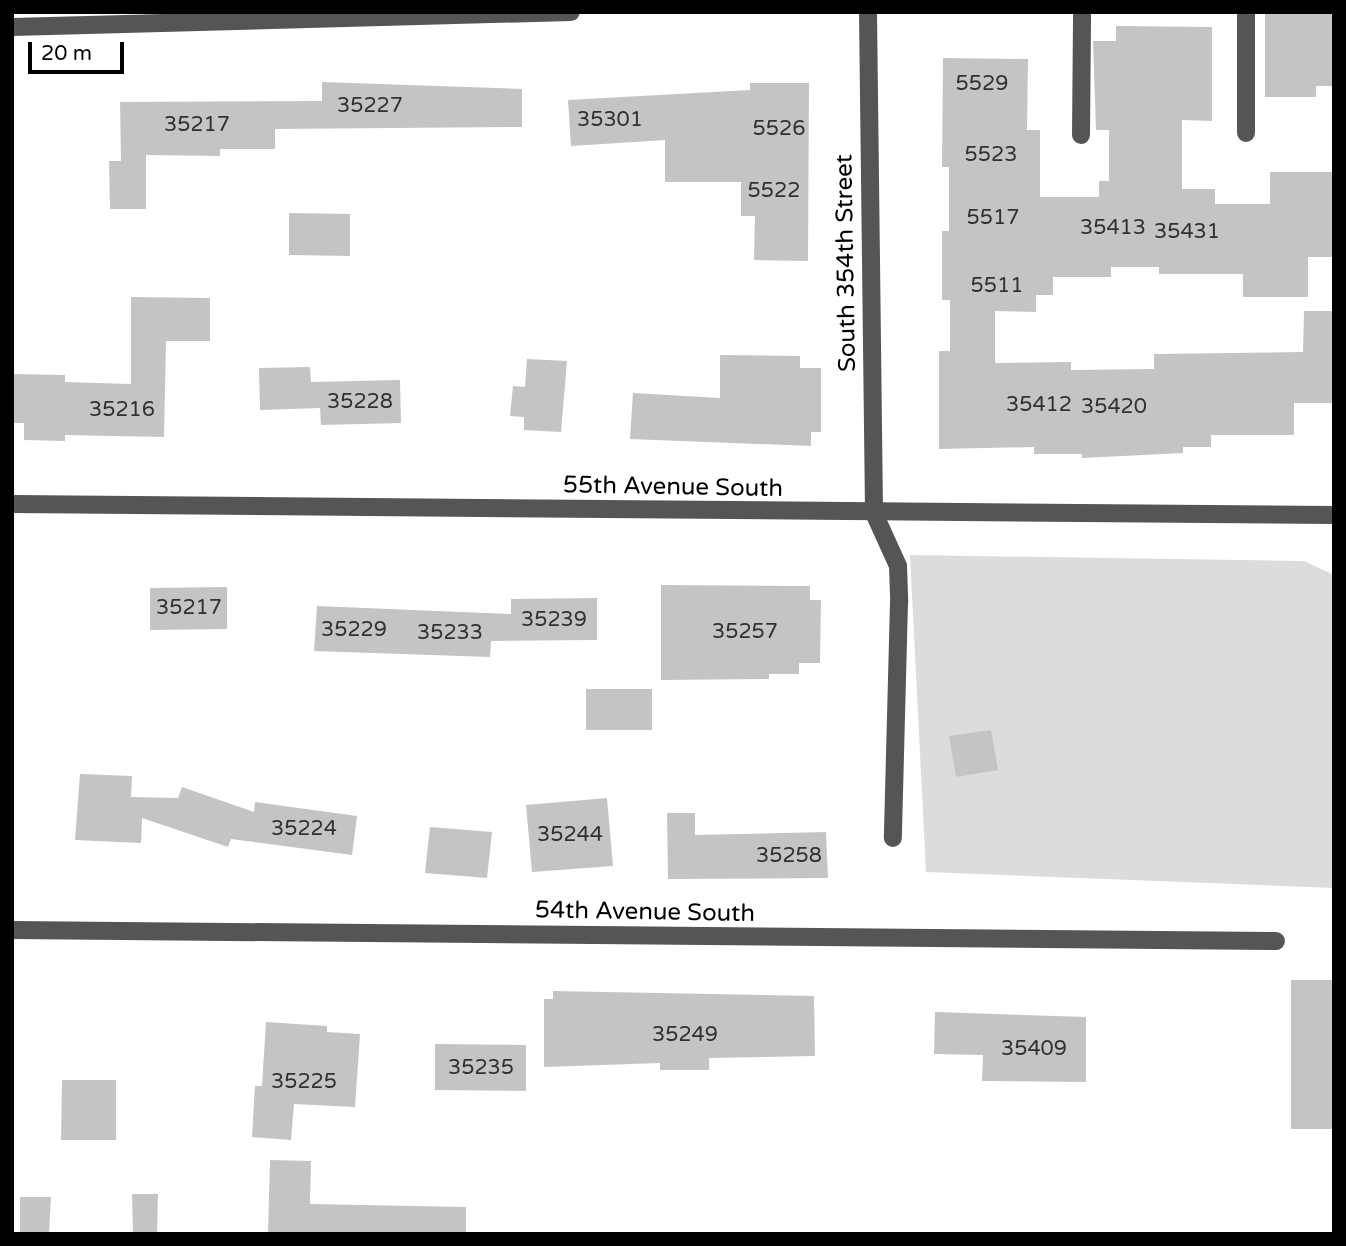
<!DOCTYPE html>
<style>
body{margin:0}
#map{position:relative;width:1346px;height:1246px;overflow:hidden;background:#fff;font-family:"Varela Round",sans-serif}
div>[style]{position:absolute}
.green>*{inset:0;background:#dcdcdc}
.building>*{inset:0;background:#c4c4c4}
.minor>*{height:18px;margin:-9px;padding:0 9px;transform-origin:9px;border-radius:9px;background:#555}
span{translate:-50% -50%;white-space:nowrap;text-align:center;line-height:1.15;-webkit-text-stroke:6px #fff;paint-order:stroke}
.number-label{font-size:21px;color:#313131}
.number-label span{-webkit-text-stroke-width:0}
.street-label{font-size:24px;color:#000}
.frame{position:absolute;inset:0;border:14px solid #000;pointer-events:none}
.scale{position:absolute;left:28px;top:42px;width:96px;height:32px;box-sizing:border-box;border:4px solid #000;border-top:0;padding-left:9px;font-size:21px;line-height:24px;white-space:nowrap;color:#000;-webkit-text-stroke:5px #fff;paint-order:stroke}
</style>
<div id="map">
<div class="green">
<div style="clip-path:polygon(910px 555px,1304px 561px,1334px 575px,1334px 888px,926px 872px)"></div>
</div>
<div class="building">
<div style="clip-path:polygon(1265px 12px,1334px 12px,1334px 86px,1316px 86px,1316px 97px,1265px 97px)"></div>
<div style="clip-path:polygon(1116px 26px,1212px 27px,1212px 121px,1182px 120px,1182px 189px,1215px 189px,1215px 204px,1270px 204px,1270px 172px,1334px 172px,1334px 257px,1308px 257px,1308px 297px,1243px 297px,1243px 274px,1159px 274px,1159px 267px,1111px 267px,1111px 277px,1053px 277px,1053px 295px,1036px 295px,1036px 312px,995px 311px,995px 363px,1071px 362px,1071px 370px,1154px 369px,1154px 354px,1303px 352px,1304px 311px,1334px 311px,1334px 403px,1294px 403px,1294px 435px,1211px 435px,1211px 447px,1183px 447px,1183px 453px,1082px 458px,1082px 454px,1034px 454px,1034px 447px,939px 449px,939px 351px,950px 351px,950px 300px,942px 300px,942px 231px,949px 231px,949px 167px,942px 167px,943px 58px,1028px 59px,1027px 130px,1040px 130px,1040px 197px,1099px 197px,1099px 181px,1109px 181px,1109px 130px,1096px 130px,1093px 41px,1116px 41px)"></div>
<div style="clip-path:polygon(322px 82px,522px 89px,522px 127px,275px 129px,275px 149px,220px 149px,220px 156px,146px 155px,146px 209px,110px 209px,109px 161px,121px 161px,120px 102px,322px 101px)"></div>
<div style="clip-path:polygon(750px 83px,809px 83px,808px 261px,754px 260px,755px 216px,741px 216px,741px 182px,665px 182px,665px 140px,571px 146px,568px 100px,750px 90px)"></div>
<div style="clip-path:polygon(289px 213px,350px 214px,350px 256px,289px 255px)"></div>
<div style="clip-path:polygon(131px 297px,210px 298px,210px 341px,166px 341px,164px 437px,65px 435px,65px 441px,24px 440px,24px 423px,12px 423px,12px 374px,65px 375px,65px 382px,131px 384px)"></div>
<div style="clip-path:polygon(720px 355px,800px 356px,800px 368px,821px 368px,821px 432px,811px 432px,811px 446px,630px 439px,633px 393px,720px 398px)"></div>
<div style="clip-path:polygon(527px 359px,567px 361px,561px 432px,524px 430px,524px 417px,510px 416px,513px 386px,525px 387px)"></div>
<div style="clip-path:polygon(310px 367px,311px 382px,400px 380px,401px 423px,321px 425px,320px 408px,260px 410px,259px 368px)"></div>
<div style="clip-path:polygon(661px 585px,810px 586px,810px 600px,821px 600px,820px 663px,799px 663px,799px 674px,769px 674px,769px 679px,661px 680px)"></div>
<div style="clip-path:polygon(227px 587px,227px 629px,150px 630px,150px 588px)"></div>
<div style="clip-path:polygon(597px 598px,597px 640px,491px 641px,490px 657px,314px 651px,317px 606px,511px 614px,511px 599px)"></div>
<div style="clip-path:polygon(586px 689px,652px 689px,652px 730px,586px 730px)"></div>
<div style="clip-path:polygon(991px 730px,998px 770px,956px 777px,949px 736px)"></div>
<div style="clip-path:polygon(80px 774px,132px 776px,131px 797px,178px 798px,182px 787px,254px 812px,255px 802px,357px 816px,352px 855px,231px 839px,228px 847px,142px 818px,141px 843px,75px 840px)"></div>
<div style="clip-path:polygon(607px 798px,613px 866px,532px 872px,526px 805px)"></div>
<div style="clip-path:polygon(667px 813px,695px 813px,695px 835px,826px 832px,828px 878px,668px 879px)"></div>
<div style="clip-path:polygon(430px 827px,492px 832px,487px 878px,425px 873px)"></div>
<div style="clip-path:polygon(1291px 980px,1334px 980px,1334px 1129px,1291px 1129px)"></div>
<div style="clip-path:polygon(553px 991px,814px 996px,815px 1056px,709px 1058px,709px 1070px,660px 1070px,660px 1063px,544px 1067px,544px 999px,553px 999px)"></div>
<div style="clip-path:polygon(935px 1012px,1086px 1017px,1086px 1082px,982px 1081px,983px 1055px,934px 1054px)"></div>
<div style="clip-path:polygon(266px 1022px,327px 1026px,327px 1032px,360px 1034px,355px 1107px,294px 1104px,291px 1140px,252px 1137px,255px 1086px,262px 1086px)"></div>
<div style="clip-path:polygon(435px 1044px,526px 1045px,526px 1091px,435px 1090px)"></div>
<div style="clip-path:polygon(62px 1080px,116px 1080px,116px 1140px,61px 1140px)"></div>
<div style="clip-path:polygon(270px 1160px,311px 1161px,310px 1204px,466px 1207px,466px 1234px,268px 1234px)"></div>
<div style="clip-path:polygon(132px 1194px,158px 1194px,157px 1234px,133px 1234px)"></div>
<div style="clip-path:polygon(20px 1197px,51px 1197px,49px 1234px,20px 1234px)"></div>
</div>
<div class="minor">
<div style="left:868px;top:12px;width:501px;rotate:89.31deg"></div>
<div style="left:874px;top:513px;width:58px;rotate:65.6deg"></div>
<div style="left:898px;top:566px;width:36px;rotate:88deg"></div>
<div style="left:899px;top:602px;width:236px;rotate:91.5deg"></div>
<div style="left:1246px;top:12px;width:121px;rotate:90deg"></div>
<div style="left:12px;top:27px;width:559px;rotate:-1.54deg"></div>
<div style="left:1081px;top:135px;width:123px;rotate:-89.5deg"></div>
<div style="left:12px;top:504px;width:1322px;rotate:0.48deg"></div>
<div style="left:12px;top:930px;width:1264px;rotate:0.5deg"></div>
</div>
<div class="number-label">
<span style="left:982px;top:84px">5529</span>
<span style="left:370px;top:106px">35227</span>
<span style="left:610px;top:120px">35301</span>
<span style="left:197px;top:125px">35217</span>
<span style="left:779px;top:129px">5526</span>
<span style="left:991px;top:155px">5523</span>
<span style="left:774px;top:191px">5522</span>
<span style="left:993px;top:218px">5517</span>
<span style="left:1113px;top:228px">35413</span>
<span style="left:1187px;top:232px">35431</span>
<span style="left:997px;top:286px">5511</span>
<span style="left:360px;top:402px">35228</span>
<span style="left:1039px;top:405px">35412</span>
<span style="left:1114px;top:407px">35420</span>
<span style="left:122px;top:410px">35216</span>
<span style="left:189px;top:608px">35217</span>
<span style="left:554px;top:620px">35239</span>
<span style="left:354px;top:630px">35229</span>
<span style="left:745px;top:632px">35257</span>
<span style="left:450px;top:633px">35233</span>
<span style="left:304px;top:829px">35224</span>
<span style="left:570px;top:835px">35244</span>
<span style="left:789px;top:856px">35258</span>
<span style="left:685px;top:1035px">35249</span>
<span style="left:1034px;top:1049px">35409</span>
<span style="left:481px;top:1068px">35235</span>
<span style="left:304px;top:1082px">35225</span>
</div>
<div class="street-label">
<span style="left:846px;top:263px;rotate:-91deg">South 354th Street</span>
<span style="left:673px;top:487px;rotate:1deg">55th Avenue South</span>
<span style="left:645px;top:912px;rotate:1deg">54th Avenue South</span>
</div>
<div class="frame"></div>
<div class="scale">20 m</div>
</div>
